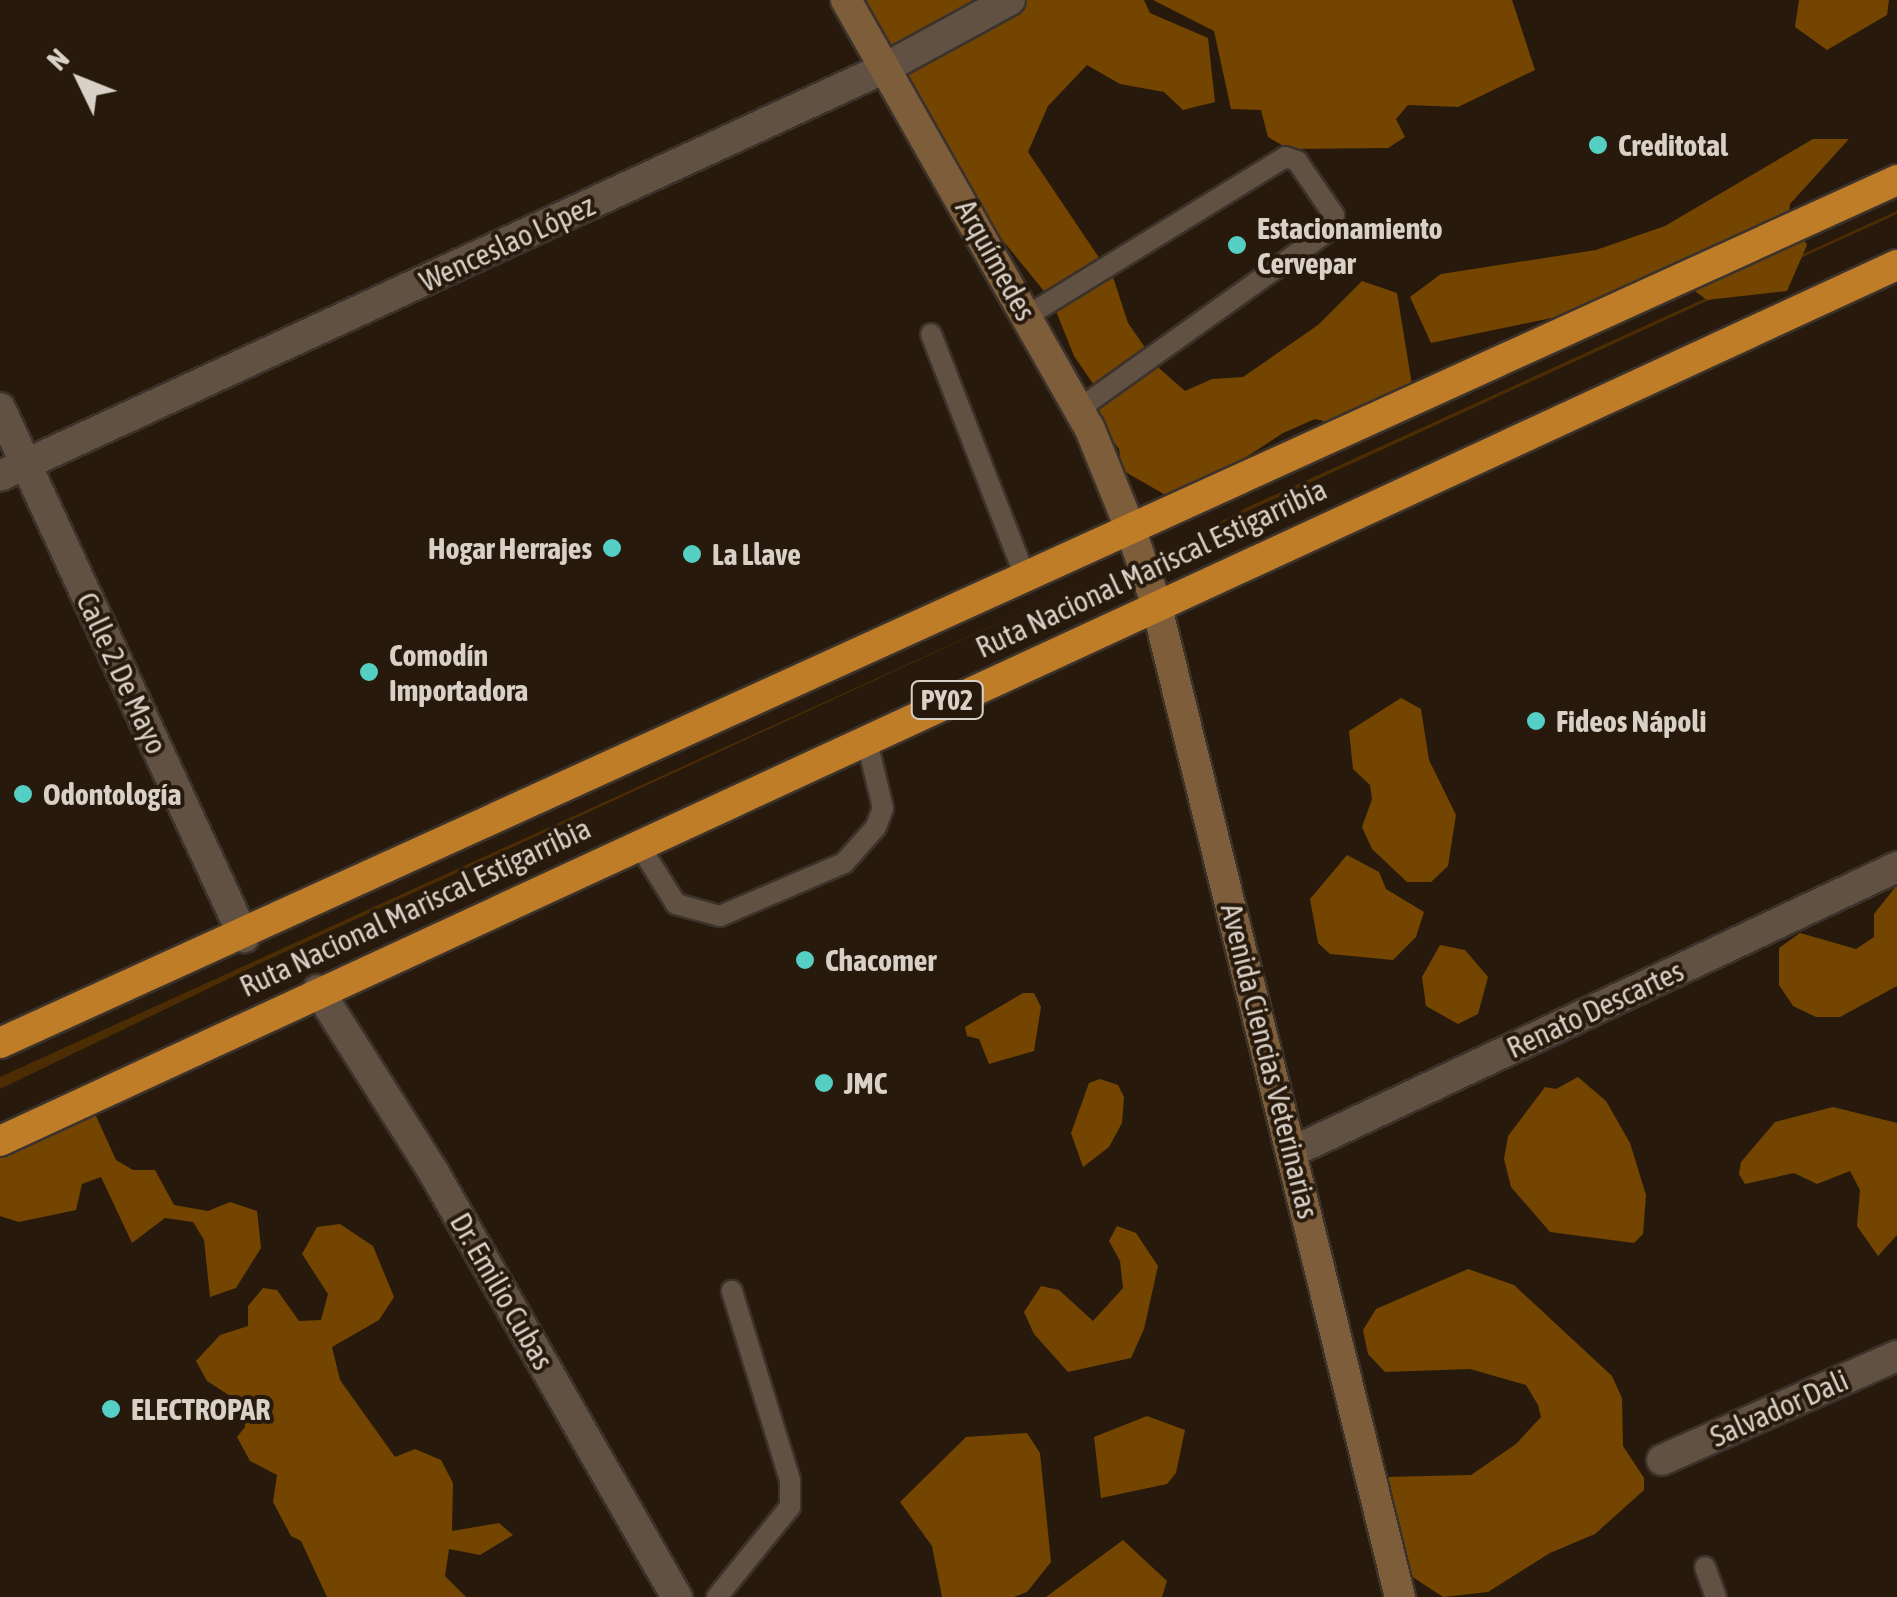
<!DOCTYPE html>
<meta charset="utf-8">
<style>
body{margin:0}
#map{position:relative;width:1897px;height:1597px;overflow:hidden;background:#271a0c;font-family:"Asap Condensed",sans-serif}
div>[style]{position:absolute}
.green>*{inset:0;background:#4c2d03}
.forest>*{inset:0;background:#734500}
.roads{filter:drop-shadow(2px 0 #3c322c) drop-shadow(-2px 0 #3c322c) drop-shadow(0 2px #3c322c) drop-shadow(0 -2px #3c322c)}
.lane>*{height:20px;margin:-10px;padding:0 10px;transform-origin:10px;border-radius:10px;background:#615142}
.street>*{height:30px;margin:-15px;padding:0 15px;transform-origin:15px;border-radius:15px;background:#615142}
.secondary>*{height:30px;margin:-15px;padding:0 15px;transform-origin:15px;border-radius:15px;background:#7e5e3a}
.highway>*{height:30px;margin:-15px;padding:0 15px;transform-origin:15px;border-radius:15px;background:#c07d28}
.dots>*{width:28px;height:28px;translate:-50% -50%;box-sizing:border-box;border:5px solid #271a0c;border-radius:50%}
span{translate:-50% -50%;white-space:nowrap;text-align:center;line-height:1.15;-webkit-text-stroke:8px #271a0c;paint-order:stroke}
.shield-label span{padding:2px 8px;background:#271a0c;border:2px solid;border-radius:8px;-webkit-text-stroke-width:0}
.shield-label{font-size:28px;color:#d9d0c7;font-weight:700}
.poi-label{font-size:30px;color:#d9d0c7;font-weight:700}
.left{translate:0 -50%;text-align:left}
.right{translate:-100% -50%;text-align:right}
.street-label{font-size:30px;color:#d9d0c7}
.north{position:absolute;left:30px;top:30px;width:100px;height:100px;-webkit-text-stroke:8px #271a0c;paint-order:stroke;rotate:313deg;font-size:28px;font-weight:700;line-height:40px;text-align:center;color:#d9d0c7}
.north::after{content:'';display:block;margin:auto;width:35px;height:45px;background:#d9d0c7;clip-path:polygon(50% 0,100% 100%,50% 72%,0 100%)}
</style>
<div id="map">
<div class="green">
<div style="clip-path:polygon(1897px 211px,1897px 214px,1202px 532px,1248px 507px)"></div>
<div style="clip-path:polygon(1086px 583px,263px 962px,0 1089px,0 1077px)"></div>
</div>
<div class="forest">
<div style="clip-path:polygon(863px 0,1144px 0,1150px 13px,1208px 38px,1215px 102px,1183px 110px,1164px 92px,1120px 84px,1087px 65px,1048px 106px,1028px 152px,1114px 280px,1128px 323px,1160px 369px,1185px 391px,1212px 379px,1243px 377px,1318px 325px,1362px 281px,1397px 293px,1412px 385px,1336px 424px,1315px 419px,1283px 433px,1211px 480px,1169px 497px,1122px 470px,1119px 449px,1100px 423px,1094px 385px,1074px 356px,1052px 301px,966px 195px)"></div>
<div style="clip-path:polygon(1153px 0,1512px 0,1535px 70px,1458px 107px,1408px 105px,1396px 119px,1405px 137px,1388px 148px,1289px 149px,1268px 137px,1261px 110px,1231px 109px,1214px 31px)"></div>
<div style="clip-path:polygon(1799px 0,1889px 0,1887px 15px,1827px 50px,1795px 27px)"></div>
<div style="clip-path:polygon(1813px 139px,1849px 139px,1790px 204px,1789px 215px,1807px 245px,1787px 291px,1707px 300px,1692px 289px,1431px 343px,1410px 297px,1441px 274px,1596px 250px,1665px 226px)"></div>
<div style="clip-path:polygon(1401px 698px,1421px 709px,1429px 760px,1456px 815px,1448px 866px,1431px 882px,1407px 882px,1372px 849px,1362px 827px,1372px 799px,1370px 785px,1353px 769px,1349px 731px)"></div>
<div style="clip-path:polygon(1347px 855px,1379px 872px,1386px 889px,1424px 912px,1416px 937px,1393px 960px,1330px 954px,1318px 943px,1310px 899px)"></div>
<div style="clip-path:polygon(1897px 885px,1897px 986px,1840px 1017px,1816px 1017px,1793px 1006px,1779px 985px,1779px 948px,1800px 933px,1856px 949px,1874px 937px,1874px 914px)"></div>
<div style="clip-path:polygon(1440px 945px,1465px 950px,1488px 977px,1478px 1014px,1458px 1024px,1426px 1006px,1422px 977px)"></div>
<div style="clip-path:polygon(1023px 993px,1034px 993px,1041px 1007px,1034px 1051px,989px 1064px,979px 1039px,967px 1036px,965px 1027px)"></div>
<div style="clip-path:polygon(1578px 1077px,1606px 1101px,1630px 1143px,1646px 1195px,1643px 1234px,1634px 1243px,1550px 1232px,1511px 1187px,1504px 1159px,1508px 1136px,1545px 1087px,1556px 1089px)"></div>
<div style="clip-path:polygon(1100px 1079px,1118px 1085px,1124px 1097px,1122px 1123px,1109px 1147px,1083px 1167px,1071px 1133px,1089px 1083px)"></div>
<div style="clip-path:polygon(91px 1105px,116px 1160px,133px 1170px,155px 1170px,174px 1205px,208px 1211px,230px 1202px,257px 1211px,261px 1248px,236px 1288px,210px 1297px,204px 1240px,193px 1222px,165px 1218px,132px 1243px,101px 1177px,82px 1184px,76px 1210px,19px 1222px,0 1216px,0 1141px)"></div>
<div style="clip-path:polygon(1833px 1107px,1897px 1123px,1897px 1235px,1878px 1256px,1857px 1226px,1860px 1190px,1850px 1171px,1817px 1184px,1794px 1173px,1745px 1184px,1739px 1174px,1741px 1162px,1775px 1122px)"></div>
<div style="clip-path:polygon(340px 1224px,373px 1246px,394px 1297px,379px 1320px,332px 1347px,340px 1380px,395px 1457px,415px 1449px,441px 1460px,453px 1483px,452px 1531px,499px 1523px,513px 1535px,480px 1555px,449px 1549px,445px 1576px,466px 1597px,327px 1597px,301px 1541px,291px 1536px,273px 1502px,277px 1475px,250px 1461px,237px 1437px,245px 1427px,244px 1405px,207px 1381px,196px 1361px,220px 1335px,248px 1326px,248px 1306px,263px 1288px,277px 1290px,299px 1321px,321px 1320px,328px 1294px,302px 1254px,317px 1227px)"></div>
<div style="clip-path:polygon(1117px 1226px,1136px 1233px,1158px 1266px,1144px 1329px,1131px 1358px,1068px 1372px,1034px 1334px,1024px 1312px,1041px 1286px,1059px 1290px,1093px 1321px,1123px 1288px,1120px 1261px,1109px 1241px)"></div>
<div style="clip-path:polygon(1468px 1269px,1514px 1285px,1612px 1376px,1622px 1398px,1623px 1446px,1644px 1478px,1644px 1490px,1595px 1534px,1550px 1553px,1488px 1592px,1443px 1597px,1405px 1572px,1385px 1477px,1471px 1475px,1516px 1444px,1541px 1417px,1538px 1405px,1526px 1385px,1470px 1369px,1385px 1372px,1368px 1354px,1363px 1330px,1376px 1309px)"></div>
<div style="clip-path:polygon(1147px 1416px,1185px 1430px,1176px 1473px,1167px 1484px,1101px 1498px,1094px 1437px)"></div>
<div style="clip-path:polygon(1027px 1433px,1040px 1453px,1051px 1562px,1027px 1592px,1014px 1597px,942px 1597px,932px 1546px,900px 1502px,966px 1437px)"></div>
<div style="clip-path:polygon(1123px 1540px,1167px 1581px,1162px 1597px,1046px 1597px)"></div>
</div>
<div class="roads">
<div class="lane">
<div style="left:1027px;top:316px;width:303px;rotate:-31.6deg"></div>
<div style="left:1285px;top:157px;width:13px;rotate:18deg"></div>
<div style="left:1297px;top:161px;width:65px;rotate:55.6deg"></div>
<div style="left:1334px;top:215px;width:14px;rotate:102deg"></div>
<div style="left:1331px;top:229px;width:310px;rotate:144.5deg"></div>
<div style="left:931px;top:334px;width:260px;rotate:68.8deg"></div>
<div style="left:638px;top:843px;width:72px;rotate:58.1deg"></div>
<div style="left:676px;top:904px;width:46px;rotate:15.3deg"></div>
<div style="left:720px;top:916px;width:135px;rotate:-23.1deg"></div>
<div style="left:844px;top:863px;width:48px;rotate:-48.4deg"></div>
<div style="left:876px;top:827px;width:20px;rotate:-70deg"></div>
<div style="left:883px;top:808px;width:73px;rotate:-103.5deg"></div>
<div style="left:1705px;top:1567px;width:32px;rotate:70deg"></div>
<div style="left:717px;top:1597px;width:116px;rotate:-51deg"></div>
<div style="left:790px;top:1507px;width:27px;rotate:-90deg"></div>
<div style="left:790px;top:1480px;width:198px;rotate:-107.1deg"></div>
</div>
<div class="street">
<div style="left:0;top:408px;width:583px;rotate:65.24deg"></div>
<div style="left:0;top:476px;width:977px;rotate:-24.75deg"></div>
<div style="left:887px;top:67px;width:140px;rotate:-28.6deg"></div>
<div style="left:318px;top:990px;width:217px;rotate:57.6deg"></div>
<div style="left:434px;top:1173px;width:489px;rotate:60.2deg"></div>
<div style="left:1292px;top:1152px;width:669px;rotate:-25.22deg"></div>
<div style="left:1662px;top:1460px;width:257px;rotate:-23.9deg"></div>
</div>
<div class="secondary">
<div style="left:846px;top:0;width:491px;rotate:60.4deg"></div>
<div style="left:1089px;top:427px;width:109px;rotate:67.9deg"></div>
<div style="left:1130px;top:528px;width:79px;rotate:70.9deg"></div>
<div style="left:1156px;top:603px;width:1024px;rotate:76.21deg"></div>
</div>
<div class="highway">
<div style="left:0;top:1043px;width:2084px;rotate:-24.46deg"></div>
<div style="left:0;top:1141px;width:2089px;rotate:-24.79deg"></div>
</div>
</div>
<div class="dots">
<div style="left:1598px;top:145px;background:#55cec4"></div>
<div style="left:1237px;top:245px;background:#55cec4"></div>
<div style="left:612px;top:548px;background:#55cec4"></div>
<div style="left:692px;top:554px;background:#55cec4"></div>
<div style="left:369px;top:672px;background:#55cec4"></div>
<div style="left:1536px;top:721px;background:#55cec4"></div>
<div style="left:23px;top:794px;background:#55cec4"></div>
<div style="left:805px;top:960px;background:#55cec4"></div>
<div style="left:824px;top:1083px;background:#55cec4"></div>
<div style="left:111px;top:1409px;background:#55cec4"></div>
</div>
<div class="shield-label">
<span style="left:947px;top:700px">PY02</span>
</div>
<div class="poi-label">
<span class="left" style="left:1618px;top:145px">Creditotal</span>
<span class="left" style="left:1257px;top:245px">Estacionamiento<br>Cervepar</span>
<span class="right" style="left:592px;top:548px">Hogar Herrajes</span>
<span class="left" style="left:712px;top:554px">La Llave</span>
<span class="left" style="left:389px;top:672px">Comodín<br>Importadora</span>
<span class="left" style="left:1556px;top:721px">Fideos Nápoli</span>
<span class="left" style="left:43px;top:794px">Odontología</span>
<span class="left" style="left:825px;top:960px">Chacomer</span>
<span class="left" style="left:844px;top:1083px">JMC</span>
<span class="left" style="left:131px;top:1409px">ELECTROPAR</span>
</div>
<div class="street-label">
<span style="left:507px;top:243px;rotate:-25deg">Wenceslao López</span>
<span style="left:996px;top:260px;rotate:61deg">Arquímedes</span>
<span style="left:1151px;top:568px;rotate:-25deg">Ruta Nacional Mariscal Estigarribia</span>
<span style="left:122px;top:673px;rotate:65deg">Calle 2 De Mayo</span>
<span style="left:415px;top:907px;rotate:-25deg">Ruta Nacional Mariscal Estigarribia</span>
<span style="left:1595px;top:1009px;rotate:-25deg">Renato Descartes</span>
<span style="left:1270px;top:1061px;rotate:76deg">Avenida Ciencias Veterinarias</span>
<span style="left:502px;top:1291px;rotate:60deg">Dr. Emilio Cubas</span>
<span style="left:1779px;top:1408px;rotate:-24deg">Salvador Dali</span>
</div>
<div class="north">N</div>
</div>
